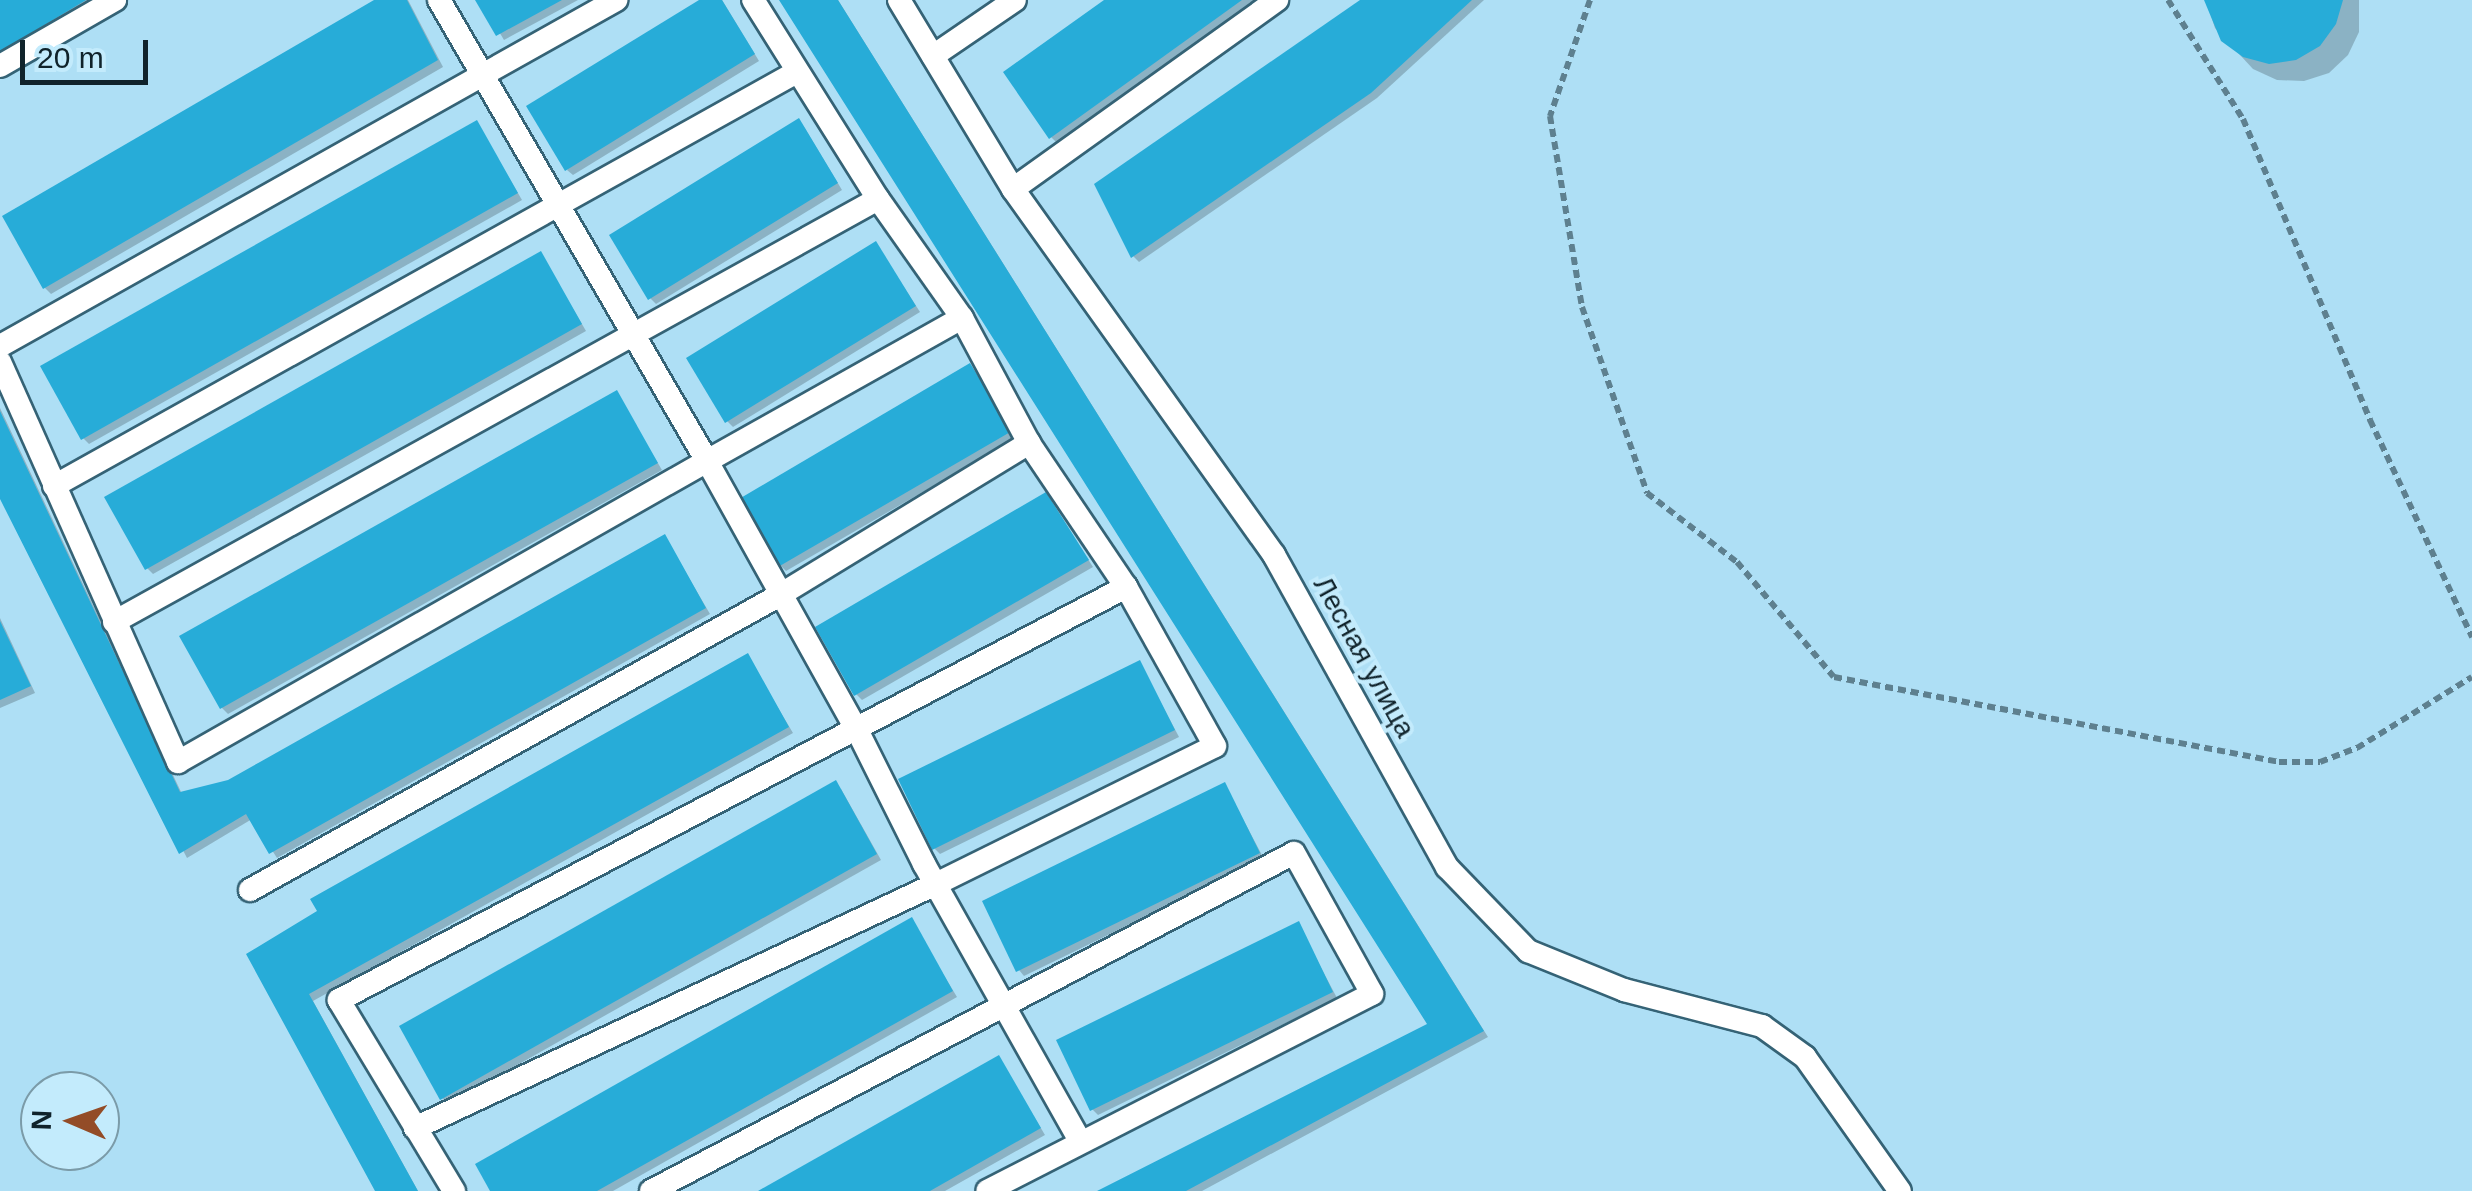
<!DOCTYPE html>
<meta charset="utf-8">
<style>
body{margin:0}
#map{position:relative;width:2472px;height:1191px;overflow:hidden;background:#aedff5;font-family:Arial,sans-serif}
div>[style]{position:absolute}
.shadow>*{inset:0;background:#0003}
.building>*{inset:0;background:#27acd8}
.path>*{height:6px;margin-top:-3px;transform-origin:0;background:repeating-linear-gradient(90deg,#5e808f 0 8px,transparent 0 13px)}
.roads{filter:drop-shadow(2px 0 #356376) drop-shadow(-2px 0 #356376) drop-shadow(0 2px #356376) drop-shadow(0 -2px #356376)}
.service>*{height:22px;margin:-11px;padding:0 11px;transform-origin:11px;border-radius:11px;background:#fff}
span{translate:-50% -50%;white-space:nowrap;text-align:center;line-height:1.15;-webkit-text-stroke:8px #c3ebfc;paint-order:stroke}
.street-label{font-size:28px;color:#10232b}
.north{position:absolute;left:20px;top:1071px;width:100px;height:100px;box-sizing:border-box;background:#c3ebfc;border:2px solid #7b9ba8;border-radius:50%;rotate:272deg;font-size:28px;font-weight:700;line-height:40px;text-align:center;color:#10232b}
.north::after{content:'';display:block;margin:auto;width:35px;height:45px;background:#934c27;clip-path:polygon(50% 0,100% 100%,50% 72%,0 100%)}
.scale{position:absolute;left:20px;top:40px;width:128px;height:45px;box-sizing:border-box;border:5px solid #10232b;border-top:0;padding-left:12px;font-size:30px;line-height:35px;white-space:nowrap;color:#10232b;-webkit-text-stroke:8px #c3ebfc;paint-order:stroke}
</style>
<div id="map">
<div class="shadow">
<div style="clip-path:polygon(0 0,100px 0,0 62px)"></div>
<div style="clip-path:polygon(379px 0,408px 0,443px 67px,51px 294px,45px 288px,6px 217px)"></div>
<div style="clip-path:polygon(480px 0,578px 0,504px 40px)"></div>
<div style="clip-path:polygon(703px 0,722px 0,759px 61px,573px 175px,567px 170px)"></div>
<div style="clip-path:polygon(782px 0,838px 0,1488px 1037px,1202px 1191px,1102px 1191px,1431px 1025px)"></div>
<div style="clip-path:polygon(1108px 0,1255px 0,1057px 143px,1051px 137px)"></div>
<div style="clip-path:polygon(1364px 0,1484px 0,1377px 98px,1139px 262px,1133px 256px)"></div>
<div style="clip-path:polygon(2206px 0,2359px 0,2359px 32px,2348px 55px,2329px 73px,2304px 81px,2277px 80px,2253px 69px,2215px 28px)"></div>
<div style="clip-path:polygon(477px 123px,522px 200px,89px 444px,83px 438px)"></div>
<div style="clip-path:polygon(804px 127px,842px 190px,656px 304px,650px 298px)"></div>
<div style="clip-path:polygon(876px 244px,920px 312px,733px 427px,727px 421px)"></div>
<div style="clip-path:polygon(541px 254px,586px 331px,153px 574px,147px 568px)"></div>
<div style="clip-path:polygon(970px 367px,1016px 438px,786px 571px,780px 565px)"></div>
<div style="clip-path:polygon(616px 393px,662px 470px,228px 714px,222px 708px,183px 637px)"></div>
<div style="clip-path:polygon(0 408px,182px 794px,229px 783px,665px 537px,710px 614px,277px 858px,252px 819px,187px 858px,0 494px)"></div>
<div style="clip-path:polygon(1051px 501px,1093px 567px,862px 700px,856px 694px)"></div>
<div style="clip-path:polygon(0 618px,35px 693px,0 708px)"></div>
<div style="clip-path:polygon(747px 656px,793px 733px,313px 1001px,418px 1191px,378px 1191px,249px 955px)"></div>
<div style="clip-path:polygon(1140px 663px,1179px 737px,940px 854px,934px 848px)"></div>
<div style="clip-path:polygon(1225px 785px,1264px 859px,1024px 976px,1019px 970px)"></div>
<div style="clip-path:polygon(841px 789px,881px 860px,448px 1104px,442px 1098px)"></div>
<div style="clip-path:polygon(911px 921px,957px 997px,613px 1191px,493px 1191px)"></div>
<div style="clip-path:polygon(1298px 924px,1337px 998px,1098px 1115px,1092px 1109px)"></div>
<div style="clip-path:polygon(999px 1058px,1045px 1135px,945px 1191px,763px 1191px)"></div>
</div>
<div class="building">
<div style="clip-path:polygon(0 0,86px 0,0 52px)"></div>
<div style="clip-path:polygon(374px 0,407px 0,438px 60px,43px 289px,2px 216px)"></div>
<div style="clip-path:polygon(475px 0,562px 0,496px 36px)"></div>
<div style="clip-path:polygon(699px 0,722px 0,755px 54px,565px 171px,526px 106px)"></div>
<div style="clip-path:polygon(779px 0,838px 0,1484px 1031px,1186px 1191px,1097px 1191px,1427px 1024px)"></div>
<div style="clip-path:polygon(1104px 0,1242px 0,1049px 139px,1003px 72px)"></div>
<div style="clip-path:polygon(1360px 0,1472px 0,1371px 93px,1131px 258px,1094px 184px)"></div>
<div style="clip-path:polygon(2204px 0,2343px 0,2336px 24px,2320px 46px,2296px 60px,2269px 64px,2243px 57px,2221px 41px)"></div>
<div style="clip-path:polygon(799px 118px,838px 183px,648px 300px,609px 235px)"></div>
<div style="clip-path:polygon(477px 120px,518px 193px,81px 440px,40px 366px)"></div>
<div style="clip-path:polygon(876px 241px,916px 306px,725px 423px,686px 358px)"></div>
<div style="clip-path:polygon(541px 251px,582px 324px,145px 570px,104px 497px)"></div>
<div style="clip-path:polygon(970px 363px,1012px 431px,778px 567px,739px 499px)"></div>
<div style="clip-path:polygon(617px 390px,658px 463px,220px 709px,179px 636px)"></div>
<div style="clip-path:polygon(0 411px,180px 792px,228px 780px,665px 534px,706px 608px,269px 854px,246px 814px,179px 854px,0 499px)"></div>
<div style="clip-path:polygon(1046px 492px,1089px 560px,854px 696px,815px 627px)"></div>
<div style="clip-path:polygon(0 621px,31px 686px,0 700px)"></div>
<div style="clip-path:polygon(748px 653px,789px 727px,309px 994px,418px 1191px,375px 1191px,246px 954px,317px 911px,310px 899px)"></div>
<div style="clip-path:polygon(1140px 660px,1175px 730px,932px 850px,898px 779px)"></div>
<div style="clip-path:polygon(836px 780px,877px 854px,440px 1100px,399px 1026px)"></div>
<div style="clip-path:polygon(1225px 782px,1260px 853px,1016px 972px,982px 901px)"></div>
<div style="clip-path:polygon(912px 917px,953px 991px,597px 1191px,490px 1191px,475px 1164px)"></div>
<div style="clip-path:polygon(1299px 921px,1333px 992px,1090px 1111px,1056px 1040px)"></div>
<div style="clip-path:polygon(999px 1055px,1041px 1128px,930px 1191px,758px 1191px)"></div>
</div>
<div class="path">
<div style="left:1590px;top:0;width:123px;rotate:109deg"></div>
<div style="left:1550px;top:116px;width:194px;rotate:80.5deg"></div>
<div style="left:1582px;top:307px;width:197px;rotate:70.7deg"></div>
<div style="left:1647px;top:493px;width:113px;rotate:37.5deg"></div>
<div style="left:1737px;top:562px;width:150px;rotate:49.9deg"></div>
<div style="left:1834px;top:677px;width:453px;rotate:10.8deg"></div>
<div style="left:2279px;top:762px;width:41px"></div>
<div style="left:2320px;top:762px;width:40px;rotate:-21deg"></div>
<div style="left:2357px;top:748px;width:135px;rotate:-31.7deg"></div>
<div style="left:2168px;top:0;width:141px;rotate:57.8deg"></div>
<div style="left:2243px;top:119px;width:327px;rotate:67.1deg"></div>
<div style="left:2370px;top:420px;width:240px;rotate:64.8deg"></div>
</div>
<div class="roads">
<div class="service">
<div style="left:439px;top:0;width:533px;rotate:59.83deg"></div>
<div style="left:707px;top:461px;width:292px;rotate:-29.3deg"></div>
<div style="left:962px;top:318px;width:146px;rotate:-125.2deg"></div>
<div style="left:878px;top:199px;width:235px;rotate:-122.1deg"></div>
<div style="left:899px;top:0;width:221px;rotate:58.9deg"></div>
<div style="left:1013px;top:189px;width:450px;rotate:54.5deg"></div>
<div style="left:1274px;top:555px;width:357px;rotate:61deg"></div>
<div style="left:1447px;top:867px;width:117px;rotate:46deg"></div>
<div style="left:1528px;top:951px;width:104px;rotate:22.1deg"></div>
<div style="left:1624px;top:990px;width:143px;rotate:14.6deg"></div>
<div style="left:1762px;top:1026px;width:53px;rotate:35.8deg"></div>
<div style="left:1805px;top:1057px;width:164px;rotate:54.7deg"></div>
<div style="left:933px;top:56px;width:99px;rotate:-34.3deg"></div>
<div style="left:0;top:66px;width:133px;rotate:-29.9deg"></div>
<div style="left:1013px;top:189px;width:325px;rotate:-35.6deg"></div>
<div style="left:0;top:346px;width:707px;rotate:-29.32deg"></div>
<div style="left:0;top:362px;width:438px;rotate:66deg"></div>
<div style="left:178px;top:762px;width:609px;rotate:-29.64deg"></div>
<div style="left:707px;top:461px;width:308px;rotate:60.9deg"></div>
<div style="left:857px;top:730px;width:150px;rotate:63.4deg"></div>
<div style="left:924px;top:864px;width:318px;rotate:60.6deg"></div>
<div style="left:54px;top:486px;width:848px;rotate:-29.13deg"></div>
<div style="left:114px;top:622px;width:873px;rotate:-28.97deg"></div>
<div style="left:250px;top:890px;width:607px;rotate:-29.1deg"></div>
<div style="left:780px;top:595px;width:292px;rotate:-31.4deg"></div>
<div style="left:415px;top:1128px;width:575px;rotate:-25.1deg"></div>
<div style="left:936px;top:884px;width:311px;rotate:-26.3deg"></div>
<div style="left:1215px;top:746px;width:182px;rotate:-119.2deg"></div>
<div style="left:1126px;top:587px;width:174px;rotate:-124deg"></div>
<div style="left:1029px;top:443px;width:142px;rotate:-118.2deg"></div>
<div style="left:454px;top:1191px;width:223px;rotate:-121.1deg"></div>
<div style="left:339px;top:1000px;width:889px;rotate:-27.69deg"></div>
<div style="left:651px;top:1191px;width:726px;rotate:-27.73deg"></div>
<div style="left:1294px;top:853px;width:161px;rotate:61deg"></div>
<div style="left:1372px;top:994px;width:432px;rotate:152.9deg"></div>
</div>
</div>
<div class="street-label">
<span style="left:1364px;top:657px;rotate:61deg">Лесная улица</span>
</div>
<div class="north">N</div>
<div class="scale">20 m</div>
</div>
